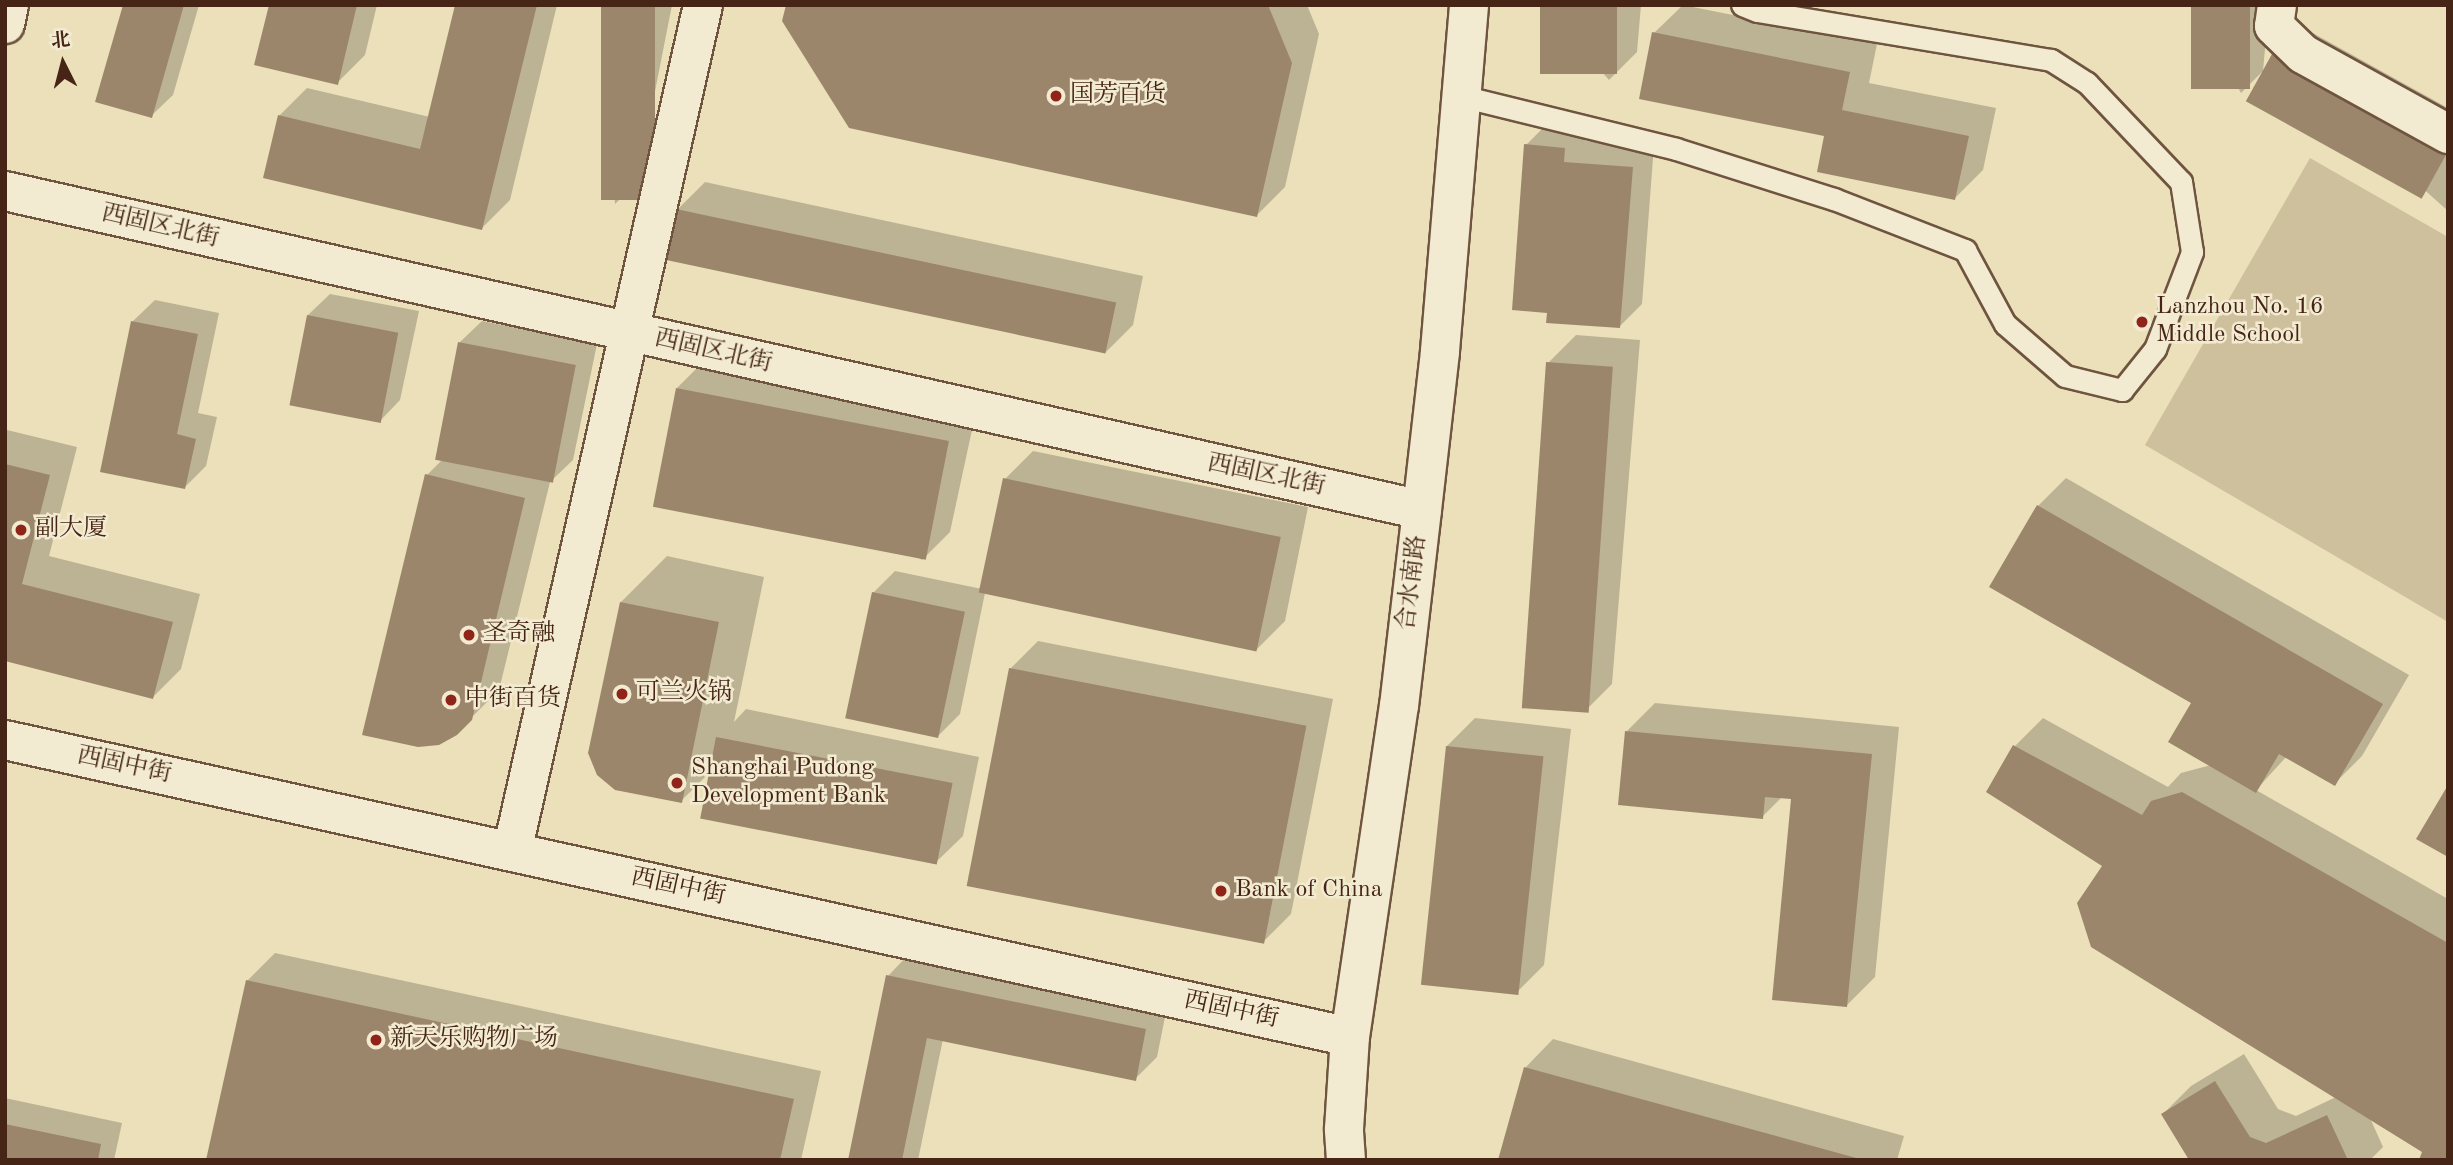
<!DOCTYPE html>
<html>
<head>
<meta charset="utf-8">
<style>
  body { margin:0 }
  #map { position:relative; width:2453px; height:1165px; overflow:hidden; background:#ebe0b9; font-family:"Old Standard TT","Noto Serif SC",serif }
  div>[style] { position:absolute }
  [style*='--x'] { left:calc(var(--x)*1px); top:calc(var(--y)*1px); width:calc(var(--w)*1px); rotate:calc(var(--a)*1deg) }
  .green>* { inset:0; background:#cfc09d }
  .shadow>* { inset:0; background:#0003 }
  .building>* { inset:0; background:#9c866b; transform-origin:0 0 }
  .roads { filter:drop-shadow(2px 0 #6f543f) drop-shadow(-2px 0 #6f543f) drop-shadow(0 2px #6f543f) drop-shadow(0 -2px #6f543f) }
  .service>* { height:21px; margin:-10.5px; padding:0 10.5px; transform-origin:10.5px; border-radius:10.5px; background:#f2ebd2 }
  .minor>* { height:38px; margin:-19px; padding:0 19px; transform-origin:19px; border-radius:19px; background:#f2ebd2 }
  .tertiary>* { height:38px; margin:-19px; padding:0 19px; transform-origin:19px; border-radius:19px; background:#f2ebd2 }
  .secondary>* { height:38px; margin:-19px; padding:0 19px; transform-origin:19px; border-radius:19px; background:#f2ebd2 }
  .dots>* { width:19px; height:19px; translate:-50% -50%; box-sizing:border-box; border:4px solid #f2ebd2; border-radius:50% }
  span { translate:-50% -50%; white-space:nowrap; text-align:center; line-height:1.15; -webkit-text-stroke:5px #f2ebd2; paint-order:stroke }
  .poi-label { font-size:24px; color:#462516 }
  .left { translate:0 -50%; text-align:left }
  .street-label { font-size:24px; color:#462516 }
  .frame { position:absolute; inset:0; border:7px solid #462516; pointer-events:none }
  .north { position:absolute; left:28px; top:28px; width:70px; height:70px; -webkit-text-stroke:5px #f2ebd2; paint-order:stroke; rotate:354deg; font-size:19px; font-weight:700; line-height:28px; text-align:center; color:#462516 }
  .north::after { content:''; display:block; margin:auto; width:24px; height:32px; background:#462516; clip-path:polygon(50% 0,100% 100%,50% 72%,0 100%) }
</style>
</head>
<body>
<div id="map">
  <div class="green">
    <div style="clip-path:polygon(2310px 158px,2448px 237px,2448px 622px,2145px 445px)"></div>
  </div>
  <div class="shadow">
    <div style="clip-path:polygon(124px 5px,199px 5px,173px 95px,151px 116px)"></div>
    <div style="clip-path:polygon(270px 5px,377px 5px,365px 55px,337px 83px)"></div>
    <div style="clip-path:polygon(457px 5px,557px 5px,510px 200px,482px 228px,279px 116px,307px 88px,430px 117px)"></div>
    <div style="clip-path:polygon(603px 5px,672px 5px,637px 183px,615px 204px)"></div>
    <div style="clip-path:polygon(787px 5px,1307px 5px,1319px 34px,1285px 187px,1257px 215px)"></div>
    <div style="clip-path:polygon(1542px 5px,1641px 5px,1637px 52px,1609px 80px)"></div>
    <div style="clip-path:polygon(1683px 5px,1877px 44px,1869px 83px,1996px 108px,1983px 170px,1955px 198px,1826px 135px,1654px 33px)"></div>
    <div style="clip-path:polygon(2193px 5px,2269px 5px,2263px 71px,2241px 93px)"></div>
    <div style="clip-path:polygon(2302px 27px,2448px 108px,2448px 211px,2274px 55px)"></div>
    <div style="clip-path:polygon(1548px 123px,1586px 126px,1585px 141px,1654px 145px,1642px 304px,1620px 326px,1526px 145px)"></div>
    <div style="clip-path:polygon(705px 182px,1143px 276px,1133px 325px,1105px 353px,677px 210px)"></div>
    <div style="clip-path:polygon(330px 294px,419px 311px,400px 400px,379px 422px,308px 315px)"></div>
    <div style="clip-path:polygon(155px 300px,219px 313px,198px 413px,217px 417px,206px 466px,184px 488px,133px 321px)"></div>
    <div style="clip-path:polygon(482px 321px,597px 344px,573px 460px,550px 482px,499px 690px,456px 733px,427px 475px,442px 460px,460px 342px)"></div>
    <div style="clip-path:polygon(1576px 335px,1640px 340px,1612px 684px,1584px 712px,1548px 363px)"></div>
    <div style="clip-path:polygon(705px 360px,975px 416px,950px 532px,922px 560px,677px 388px)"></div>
    <div style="clip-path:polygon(7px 430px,77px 447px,49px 556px,200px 594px,181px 669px,153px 697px,5px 660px)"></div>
    <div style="clip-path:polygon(1033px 451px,1308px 507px,1285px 621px,1257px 649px,985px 593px,960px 714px,938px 736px,873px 593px,895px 571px,982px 589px,1005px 479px)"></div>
    <div style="clip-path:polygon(2066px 478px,2409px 675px,2362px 756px,2334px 784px,2287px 756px,2256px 790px,2448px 899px,2448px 1160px,2424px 1152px,2370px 1118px,2383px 1147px,2370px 1160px,2191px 1160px,2163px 1114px,2191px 1086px,2244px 1054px,2278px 1109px,2296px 1116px,2336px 1097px,2104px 866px,2015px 746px,2043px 718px,2168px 787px,2181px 773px,2211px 765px,2194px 703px,1992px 586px,2038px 506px)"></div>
    <div style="clip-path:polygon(667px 556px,764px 577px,734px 722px,746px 709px,979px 757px,963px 836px,934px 864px,711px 771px,681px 801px,621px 602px)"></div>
    <div style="clip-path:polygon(1038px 641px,1333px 699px,1291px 914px,1263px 942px,1010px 669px)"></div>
    <div style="clip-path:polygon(1655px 703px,1899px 727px,1875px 977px,1847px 1005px,1793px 798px,1782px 797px,1762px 817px,1627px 731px)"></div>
    <div style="clip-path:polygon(1475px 718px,1571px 729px,1544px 965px,1516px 993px,1447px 746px)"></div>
    <div style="clip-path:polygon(275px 953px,821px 1071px,801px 1160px,208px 1160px,247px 981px)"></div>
    <div style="clip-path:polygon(909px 954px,1167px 1007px,1157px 1057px,1135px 1079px,943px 1039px,918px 1160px,849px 1160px,888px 976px)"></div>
    <div style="clip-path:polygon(1553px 1039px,1904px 1136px,1897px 1160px,1499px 1160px,1525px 1068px)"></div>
    <div style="clip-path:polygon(5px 1098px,122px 1123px,114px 1160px,5px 1160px)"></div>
  </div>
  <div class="building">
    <div style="clip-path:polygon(123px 5px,184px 5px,152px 118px,95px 102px)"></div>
    <div style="clip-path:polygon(269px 5px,357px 5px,338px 85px,254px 65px)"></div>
    <div style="clip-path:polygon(455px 5px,537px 5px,482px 230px,263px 178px,278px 115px,420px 149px)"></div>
    <div style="left:601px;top:5px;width:54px;height:195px"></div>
    <div style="clip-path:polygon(786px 5px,1268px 5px,1292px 63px,1257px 217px,849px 128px,782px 21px)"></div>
    <div style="left:1540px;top:5px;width:77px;height:69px"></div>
    <div style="left:2191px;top:5px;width:59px;height:84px"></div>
    <div style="clip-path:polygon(1652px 32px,1850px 72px,1842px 110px,1969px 136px,1955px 200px,1817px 172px,1824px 136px,1639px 99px)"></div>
    <div style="left:2272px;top:54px;width:201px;height:54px;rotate:29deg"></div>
    <div style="clip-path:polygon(1524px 144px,1565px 148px,1564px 162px,1633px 167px,1620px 328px,1546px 323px,1547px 313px,1512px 310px)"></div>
    <div style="left:676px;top:209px;width:450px;height:52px;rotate:12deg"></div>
    <div style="left:307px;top:315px;width:93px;height:92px;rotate:11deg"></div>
    <div style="clip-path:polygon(131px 321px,198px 334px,177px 434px,196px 439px,185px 489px,100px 472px)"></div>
    <div style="left:458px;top:342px;width:120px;height:120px;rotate:11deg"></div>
    <div style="left:1546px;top:362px;width:67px;height:347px;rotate:4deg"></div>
    <div style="left:676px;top:388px;width:278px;height:121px;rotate:11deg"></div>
    <div style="clip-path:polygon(5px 464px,50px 475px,22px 584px,173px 622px,153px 699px,5px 661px)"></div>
    <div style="clip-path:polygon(425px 474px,525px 498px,472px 720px,457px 735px,439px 745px,418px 747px,362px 735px)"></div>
    <div style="left:1003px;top:478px;width:284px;height:117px;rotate:12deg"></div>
    <div style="clip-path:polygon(2037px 505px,2383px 704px,2335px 786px,2279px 754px,2256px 793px,2168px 742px,2191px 703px,1989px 587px)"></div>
    <div style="left:872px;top:592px;width:95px;height:129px;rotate:12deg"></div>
    <div style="clip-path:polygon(620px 602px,719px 622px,682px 803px,615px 790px,597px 775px,588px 753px)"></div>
    <div style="left:1009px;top:668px;width:303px;height:222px;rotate:11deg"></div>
    <div style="clip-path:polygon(1625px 731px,1872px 754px,1847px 1007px,1772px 1000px,1791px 799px,1765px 797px,1763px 819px,1618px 805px)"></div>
    <div style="left:716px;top:737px;width:241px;height:83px;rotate:11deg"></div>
    <div style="clip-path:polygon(2013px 745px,2142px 815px,2151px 801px,2182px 792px,2448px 943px,2448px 1160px,2419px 1160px,2422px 1152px,2091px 947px,2077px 903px,2102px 866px,1986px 792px)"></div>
    <div style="left:1446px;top:746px;width:98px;height:240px;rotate:6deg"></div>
    <div style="clip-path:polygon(2448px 785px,2448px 857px,2416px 839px)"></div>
    <div style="clip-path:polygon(886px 975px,1146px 1029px,1136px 1081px,927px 1038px,902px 1160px,848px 1160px)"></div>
    <div style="clip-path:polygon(246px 980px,794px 1099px,780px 1160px,206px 1160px)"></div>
    <div style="clip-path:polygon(1524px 1067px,1860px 1159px,1860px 1160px,1498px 1160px)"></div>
    <div style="clip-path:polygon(2215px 1081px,2250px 1137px,2266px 1143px,2327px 1115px,2348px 1160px,2189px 1160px,2161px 1114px)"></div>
    <div style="clip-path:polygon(5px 1124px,101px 1144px,98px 1160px,5px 1160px)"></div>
  </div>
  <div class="roads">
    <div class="service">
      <div style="--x:1461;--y:96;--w:221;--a:13.8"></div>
      <div style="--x:1676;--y:149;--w:166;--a:17.6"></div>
      <div style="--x:1834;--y:199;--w:141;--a:21.3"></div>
      <div style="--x:1965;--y:250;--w:84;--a:61.6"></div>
      <div style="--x:2005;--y:324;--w:79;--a:40.9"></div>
      <div style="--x:2065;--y:376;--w:59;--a:13.8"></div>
      <div style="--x:2122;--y:390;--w:53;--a:-51.2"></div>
      <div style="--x:2155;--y:349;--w:104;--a:-69.1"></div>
      <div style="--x:2192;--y:252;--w:71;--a:-98.9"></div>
      <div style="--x:2181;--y:182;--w:137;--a:-133.5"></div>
      <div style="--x:2087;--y:83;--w:43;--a:-147.4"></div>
      <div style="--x:2051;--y:60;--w:298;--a:-170.5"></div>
      <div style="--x:1757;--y:11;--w:16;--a:-158"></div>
    </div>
    <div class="minor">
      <div style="--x:2277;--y:5;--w:21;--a:98"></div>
      <div style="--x:2274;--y:26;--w:40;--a:44"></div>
      <div style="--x:2303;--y:54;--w:166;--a:28.9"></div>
      <div style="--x:5;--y:191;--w:1452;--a:12.69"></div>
      <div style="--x:512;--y:852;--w:868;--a:-77.29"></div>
    </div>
    <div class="tertiary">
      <div style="--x:5;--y:24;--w:19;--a:-78"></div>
      <div style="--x:5;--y:740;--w:1377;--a:12.45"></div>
    </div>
    <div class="secondary">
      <div style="--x:1346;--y:1160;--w:31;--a:-94"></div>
      <div style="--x:1344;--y:1129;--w:92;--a:-86.3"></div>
      <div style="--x:1350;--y:1037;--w:335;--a:-81.6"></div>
      <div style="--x:1399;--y:706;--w:197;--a:-83.3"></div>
      <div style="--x:1422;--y:510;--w:160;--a:-83.5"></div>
      <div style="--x:1440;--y:351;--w:347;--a:-85.2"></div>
    </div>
  </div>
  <div class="dots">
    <div style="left:1056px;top:96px;background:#8f2418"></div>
    <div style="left:2142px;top:322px;background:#8f2418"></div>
    <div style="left:21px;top:530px;background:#8f2418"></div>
    <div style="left:469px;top:635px;background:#8f2418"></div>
    <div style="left:622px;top:694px;background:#8f2418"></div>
    <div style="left:451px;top:700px;background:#8f2418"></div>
    <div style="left:677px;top:783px;background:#8f2418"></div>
    <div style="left:1221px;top:891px;background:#8f2418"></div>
    <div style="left:376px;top:1040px;background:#8f2418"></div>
  </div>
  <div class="poi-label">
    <span class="left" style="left:1070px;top:96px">国芳百货</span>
    <span class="left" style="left:2156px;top:322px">Lanzhou No. 16<br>Middle School</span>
    <span class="left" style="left:35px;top:530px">副大厦</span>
    <span class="left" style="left:483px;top:635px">圣奇融</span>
    <span class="left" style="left:636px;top:694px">可兰火锅</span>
    <span class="left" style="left:465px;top:700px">中街百货</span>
    <span class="left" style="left:691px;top:783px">Shanghai Pudong<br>Development Bank</span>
    <span class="left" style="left:1235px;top:891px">Bank of China</span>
    <span class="left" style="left:390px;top:1040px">新天乐购物广场</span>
  </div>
  <div class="street-label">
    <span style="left:160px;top:227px;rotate:13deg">西固区北街</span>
    <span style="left:713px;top:352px;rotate:13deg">西固区北街</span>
    <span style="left:1266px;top:476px;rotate:12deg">西固区北街</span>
    <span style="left:1413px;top:583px;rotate:-83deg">合水南路</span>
    <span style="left:124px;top:766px;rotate:12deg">西固中街</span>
    <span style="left:678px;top:888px;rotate:12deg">西固中街</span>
    <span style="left:1231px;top:1011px;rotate:12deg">西固中街</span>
  </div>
  <div class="frame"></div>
  <div class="north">北</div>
</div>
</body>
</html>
